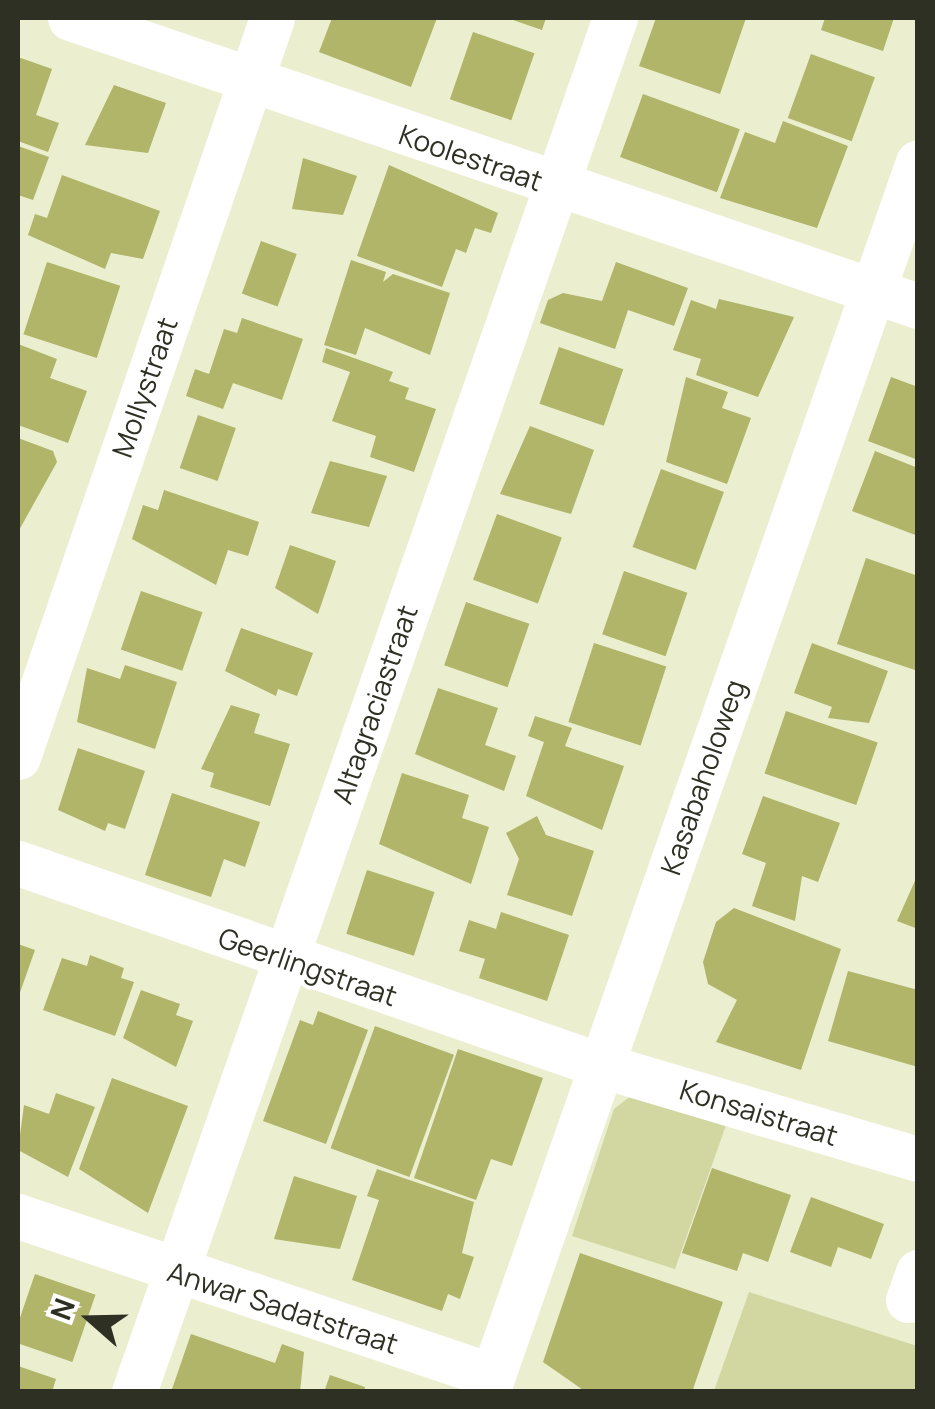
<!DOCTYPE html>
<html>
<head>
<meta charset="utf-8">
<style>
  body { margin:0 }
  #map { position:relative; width:935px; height:1409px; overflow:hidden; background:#ebeecf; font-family:Manrope,sans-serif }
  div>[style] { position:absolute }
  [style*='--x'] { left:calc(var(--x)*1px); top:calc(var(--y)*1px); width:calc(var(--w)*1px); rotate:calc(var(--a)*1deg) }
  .green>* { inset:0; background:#d2d6a1 }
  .building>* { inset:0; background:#b0b569; transform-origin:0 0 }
  .minor>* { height:45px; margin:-22.5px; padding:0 22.5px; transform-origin:22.5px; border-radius:22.5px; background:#fff }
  span { translate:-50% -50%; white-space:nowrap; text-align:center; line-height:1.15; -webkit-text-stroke:8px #fff; paint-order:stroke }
  .street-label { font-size:28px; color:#2f3024 }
  .frame { position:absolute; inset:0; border:20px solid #2f3024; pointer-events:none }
  .north { position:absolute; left:40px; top:1269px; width:100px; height:100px; -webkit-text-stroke:8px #fff; paint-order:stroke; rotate:290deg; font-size:28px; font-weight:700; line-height:40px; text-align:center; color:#2f3024 }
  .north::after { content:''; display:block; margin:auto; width:35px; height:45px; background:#2f3024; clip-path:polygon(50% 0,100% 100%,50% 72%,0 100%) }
</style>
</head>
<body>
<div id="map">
  <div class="green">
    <div style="clip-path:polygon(632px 1095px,730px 1114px,675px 1269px,572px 1236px,614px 1109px)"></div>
    <div style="clip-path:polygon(749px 1292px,917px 1346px,917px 1391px,714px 1391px)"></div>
  </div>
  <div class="building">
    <div style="clip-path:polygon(332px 18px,437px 18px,411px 87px,319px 52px)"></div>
    <div style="clip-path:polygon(507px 18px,546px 18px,542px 30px)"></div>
    <div style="clip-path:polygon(656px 18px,746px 18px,720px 94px,639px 66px)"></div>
    <div style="clip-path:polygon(825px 18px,894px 18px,883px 51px,821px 30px)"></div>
    <div style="left:473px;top:32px;width:65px;height:71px;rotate:19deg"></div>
    <div style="left:811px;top:54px;width:68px;height:68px;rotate:20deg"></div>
    <div style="clip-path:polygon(18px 57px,52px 69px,36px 115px,59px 123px,48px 152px,18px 141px)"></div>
    <div style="clip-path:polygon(114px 85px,166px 103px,148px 153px,85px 145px)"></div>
    <div style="left:643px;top:94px;width:103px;height:67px;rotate:20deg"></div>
    <div style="clip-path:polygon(783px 121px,848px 146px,817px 228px,720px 198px,745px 132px,775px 143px)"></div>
    <div style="clip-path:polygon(18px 146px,49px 157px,33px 200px,18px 195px)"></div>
    <div style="clip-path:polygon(303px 158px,357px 176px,343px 215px,292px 209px)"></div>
    <div style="clip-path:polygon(389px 165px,498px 213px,491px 233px,475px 228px,466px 253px,456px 249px,442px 287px,357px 256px)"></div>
    <div style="clip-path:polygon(62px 175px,160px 211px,143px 259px,111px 253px,105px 269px,28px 235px,35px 214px,47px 218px)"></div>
    <div style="left:261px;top:241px;width:38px;height:56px;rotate:20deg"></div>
    <div style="clip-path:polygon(351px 260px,386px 272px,383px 282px,393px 274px,450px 293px,430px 355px,365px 328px,356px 355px,324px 345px)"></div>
    <div style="left:47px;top:262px;width:77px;height:76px;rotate:18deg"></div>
    <div style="clip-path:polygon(616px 262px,688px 288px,674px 326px,628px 310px,615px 349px,540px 323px,548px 300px,563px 293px,602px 301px)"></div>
    <div style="clip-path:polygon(719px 299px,794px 317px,758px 397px,696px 375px,701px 359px,673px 350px,691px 300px,716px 309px)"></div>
    <div style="clip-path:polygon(242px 318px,303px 339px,282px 400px,233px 383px,223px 409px,186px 396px,195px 369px,209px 374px,224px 329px,237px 333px)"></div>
    <div style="clip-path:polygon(18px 344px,57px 359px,50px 378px,87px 391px,68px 443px,18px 425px)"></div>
    <div style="left:559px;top:347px;width:68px;height:60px;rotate:19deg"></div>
    <div style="clip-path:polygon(326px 348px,393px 372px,389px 381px,409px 388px,405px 399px,436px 409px,414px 472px,370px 457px,376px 436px,332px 421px,350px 372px,322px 362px)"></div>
    <div style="clip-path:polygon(686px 377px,728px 392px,722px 408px,751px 418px,727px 484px,666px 462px)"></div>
    <div style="clip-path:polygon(891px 377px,918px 387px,918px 460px,868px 441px)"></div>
    <div style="left:198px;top:415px;width:40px;height:56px;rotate:19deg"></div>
    <div style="clip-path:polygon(530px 426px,594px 450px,571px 514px,500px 494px)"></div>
    <div style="clip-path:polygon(18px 438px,53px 451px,57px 462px,18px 532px)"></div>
    <div style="clip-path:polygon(875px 451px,918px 468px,918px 536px,852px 511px)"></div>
    <div style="clip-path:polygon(330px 461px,387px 476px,369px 527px,311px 513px)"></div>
    <div style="left:661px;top:469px;width:67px;height:83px;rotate:20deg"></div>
    <div style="clip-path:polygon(164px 490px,259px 522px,248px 556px,228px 550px,216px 585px,132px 539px,143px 505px,158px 510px)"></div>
    <div style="left:497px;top:514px;width:69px;height:70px;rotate:20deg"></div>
    <div style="clip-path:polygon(290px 545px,336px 561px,318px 614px,275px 588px)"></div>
    <div style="clip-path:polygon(866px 558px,918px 576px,915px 670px,837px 644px)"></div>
    <div style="left:624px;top:571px;width:67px;height:67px;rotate:19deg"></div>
    <div style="left:141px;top:591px;width:65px;height:62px;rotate:19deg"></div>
    <div style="left:466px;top:602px;width:67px;height:67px;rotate:19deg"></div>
    <div style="clip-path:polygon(241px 628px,313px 653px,297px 696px,278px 689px,276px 696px,225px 671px)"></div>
    <div style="left:594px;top:643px;width:76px;height:83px;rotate:18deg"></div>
    <div style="clip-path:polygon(812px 643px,888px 671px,869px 723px,828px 718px,832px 707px,794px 693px)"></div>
    <div style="clip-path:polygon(125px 665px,177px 682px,155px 749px,77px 722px,87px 668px,120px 679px)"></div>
    <div style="clip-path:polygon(438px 688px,498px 708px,485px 745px,516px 756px,504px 791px,415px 754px)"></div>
    <div style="clip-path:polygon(231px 705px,260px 714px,254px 733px,290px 744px,270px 806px,210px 787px,214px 773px,201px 769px)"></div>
    <div style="left:786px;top:711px;width:97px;height:66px;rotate:19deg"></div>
    <div style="clip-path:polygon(535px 716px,572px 728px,565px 746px,624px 766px,602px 830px,526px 796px,544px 742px,528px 736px)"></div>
    <div style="clip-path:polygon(78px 748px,145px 771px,125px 829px,108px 823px,105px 831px,58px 810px)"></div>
    <div style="clip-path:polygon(402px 773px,469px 795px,462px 818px,489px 827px,471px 884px,379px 844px)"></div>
    <div style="clip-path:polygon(172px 793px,260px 822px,245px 867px,224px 859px,211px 897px,145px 875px)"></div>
    <div style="clip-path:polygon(763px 796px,840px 823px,818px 882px,802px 876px,795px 921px,752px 906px,766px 863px,742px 854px)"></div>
    <div style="clip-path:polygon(537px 816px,546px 835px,594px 851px,572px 916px,507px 895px,519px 859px,506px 833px)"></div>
    <div style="left:367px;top:870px;width:71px;height:67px;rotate:18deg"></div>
    <div style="clip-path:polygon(918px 874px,918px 929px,897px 921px)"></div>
    <div style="clip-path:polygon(734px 908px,841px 949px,801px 1070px,716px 1042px,737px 1000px,708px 984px,703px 962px,716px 922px)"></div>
    <div style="clip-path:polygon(501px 912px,569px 935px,547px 1001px,479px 978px,485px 959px,459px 951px,469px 920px,496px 929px)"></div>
    <div style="clip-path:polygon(18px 944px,35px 950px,18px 998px)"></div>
    <div style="clip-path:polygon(90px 955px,124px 968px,121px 978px,134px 982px,115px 1036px,43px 1010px,62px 958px,87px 966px)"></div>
    <div style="clip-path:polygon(848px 971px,918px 990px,918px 1067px,828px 1041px)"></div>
    <div style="clip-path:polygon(141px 990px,180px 1004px,176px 1015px,193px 1021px,176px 1067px,123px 1038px)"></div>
    <div style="clip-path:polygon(318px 1011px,368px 1030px,326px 1144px,263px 1121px,300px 1020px,313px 1025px)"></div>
    <div style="left:375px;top:1026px;width:84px;height:130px;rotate:20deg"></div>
    <div style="clip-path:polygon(458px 1049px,543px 1078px,512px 1166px,491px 1159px,476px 1200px,414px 1178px)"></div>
    <div style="clip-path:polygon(112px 1078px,188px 1106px,148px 1213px,79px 1169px)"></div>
    <div style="clip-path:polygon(56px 1093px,95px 1107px,68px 1177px,18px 1150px,24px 1105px,49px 1114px)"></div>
    <div style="clip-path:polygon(712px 1168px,791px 1195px,768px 1262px,743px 1253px,737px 1271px,682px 1253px)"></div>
    <div style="clip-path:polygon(377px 1169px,474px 1202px,462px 1253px,474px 1257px,460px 1299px,448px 1294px,442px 1311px,352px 1280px,379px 1200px,367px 1196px)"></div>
    <div style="clip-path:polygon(294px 1176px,357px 1196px,340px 1249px,274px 1239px)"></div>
    <div style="clip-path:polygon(811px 1197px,884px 1224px,871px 1259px,838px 1247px,831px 1267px,790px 1252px)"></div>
    <div style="clip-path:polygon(580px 1253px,723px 1302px,692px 1392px,586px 1392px,543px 1362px)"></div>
    <div style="left:35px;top:1274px;width:64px;height:71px;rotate:19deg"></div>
    <div style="clip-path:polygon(191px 1334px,275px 1363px,282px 1344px,304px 1352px,300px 1392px,171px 1392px)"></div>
    <div style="clip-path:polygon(18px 1366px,56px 1379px,52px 1392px,18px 1392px)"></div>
    <div style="clip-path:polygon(330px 1375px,365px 1387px,364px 1392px,324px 1392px)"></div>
  </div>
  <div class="minor">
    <div style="--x:70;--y:18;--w:896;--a:18.76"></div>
    <div style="--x:18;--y:757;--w:781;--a:-71.03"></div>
    <div style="--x:18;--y:863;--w:616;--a:19.14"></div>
    <div style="--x:600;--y:1065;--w:332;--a:16.5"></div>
    <div style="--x:18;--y:1216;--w:501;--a:18.62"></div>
    <div style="--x:908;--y:1300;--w:30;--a:-70"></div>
    <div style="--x:134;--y:1392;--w:1456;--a:-70.71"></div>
    <div style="--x:487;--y:1392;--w:1303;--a:-70.69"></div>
  </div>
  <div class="street-label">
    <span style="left:471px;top:157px;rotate:19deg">Koolestraat</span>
    <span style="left:144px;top:387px;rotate:-71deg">Mollystraat</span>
    <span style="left:374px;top:704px;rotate:-71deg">Altagraciastraat</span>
    <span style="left:702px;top:777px;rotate:-71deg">Kasabaholoweg</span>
    <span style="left:308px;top:966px;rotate:19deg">Geerlingstraat</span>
    <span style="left:759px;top:1112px;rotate:17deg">Konsaistraat</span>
    <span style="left:283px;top:1307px;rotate:18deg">Anwar Sadatstraat</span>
  </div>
  <div class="frame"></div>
  <div class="north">N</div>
</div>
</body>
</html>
